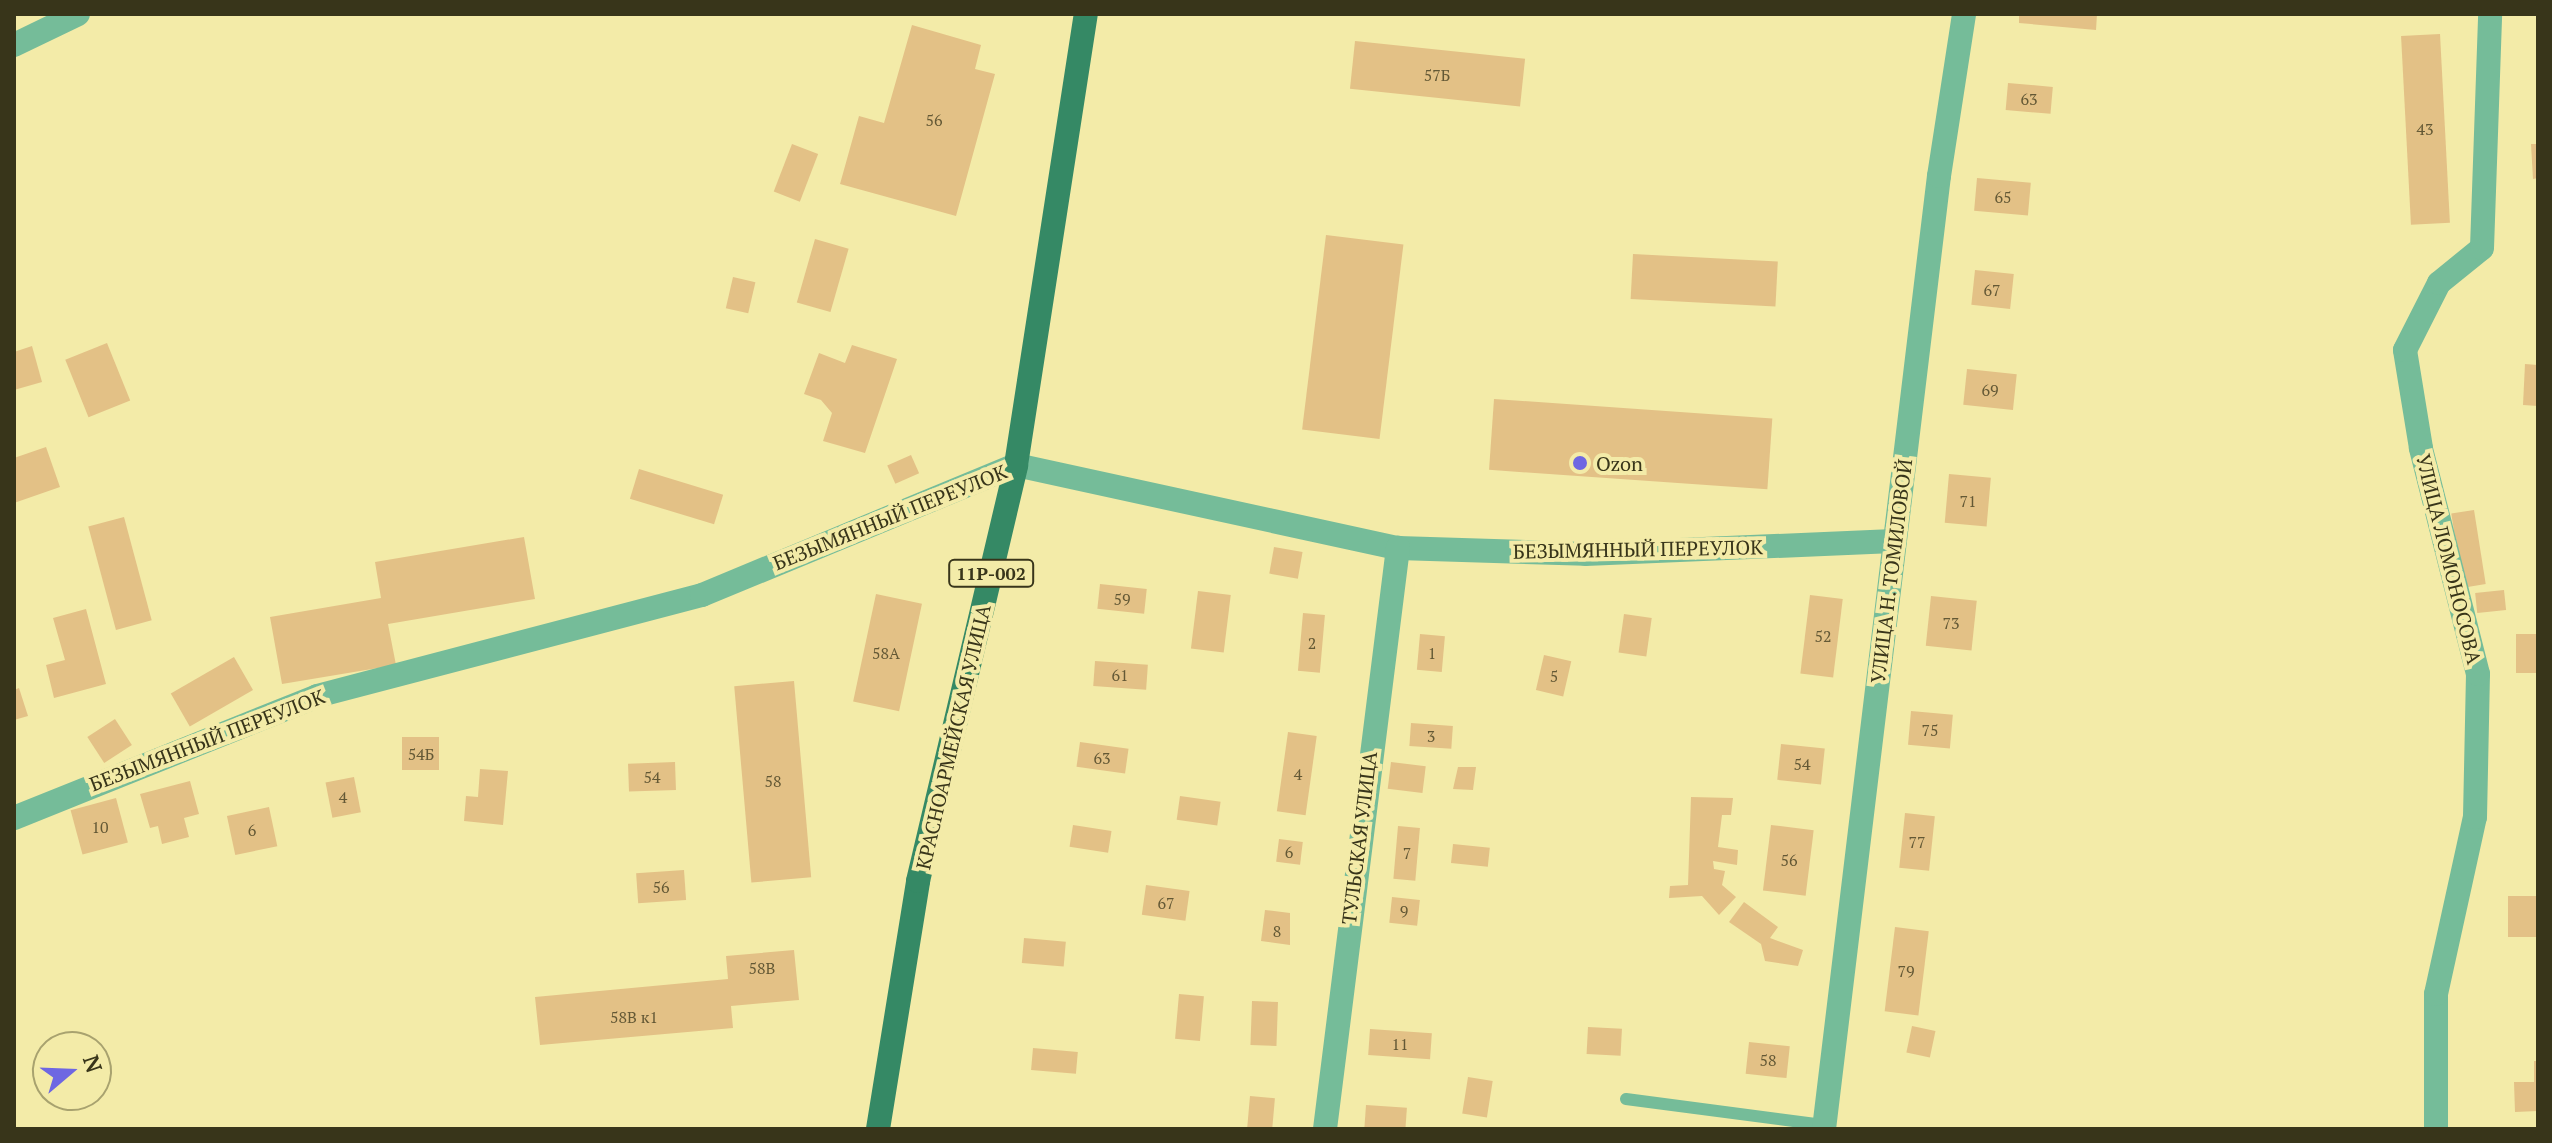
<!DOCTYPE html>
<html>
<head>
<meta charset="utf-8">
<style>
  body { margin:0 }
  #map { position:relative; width:2552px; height:1143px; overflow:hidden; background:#f3eba8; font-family:"PT Serif",serif }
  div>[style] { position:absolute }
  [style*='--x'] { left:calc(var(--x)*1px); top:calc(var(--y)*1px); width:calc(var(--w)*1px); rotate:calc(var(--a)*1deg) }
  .building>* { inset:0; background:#e3c186; transform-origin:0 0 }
  .lane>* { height:12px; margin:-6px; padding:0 6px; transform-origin:6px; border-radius:6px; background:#75bc99 }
  .street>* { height:24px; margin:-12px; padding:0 12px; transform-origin:12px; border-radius:12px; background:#75bc99 }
  .primary>* { height:24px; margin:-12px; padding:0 12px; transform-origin:12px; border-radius:12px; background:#358965 }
  .dots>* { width:22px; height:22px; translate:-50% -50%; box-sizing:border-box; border:4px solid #f3eba8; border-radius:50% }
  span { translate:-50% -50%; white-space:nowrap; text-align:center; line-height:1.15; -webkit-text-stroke:8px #f3eba8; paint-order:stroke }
  .number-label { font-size:16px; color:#635835 }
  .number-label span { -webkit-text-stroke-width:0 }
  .shield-label span { padding:2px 6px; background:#f3eba8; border:2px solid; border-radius:6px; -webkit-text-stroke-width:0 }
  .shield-label { font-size:18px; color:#38351a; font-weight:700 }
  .poi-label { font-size:20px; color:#38351a }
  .left { translate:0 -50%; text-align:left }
  .street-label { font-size:20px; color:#38351a }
  .frame { position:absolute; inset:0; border:16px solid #38351a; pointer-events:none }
  .north { position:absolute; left:32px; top:1031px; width:80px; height:80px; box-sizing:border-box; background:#f3eba8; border:2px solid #a8a26f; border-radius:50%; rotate:71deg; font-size:22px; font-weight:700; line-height:32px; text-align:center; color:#38351a }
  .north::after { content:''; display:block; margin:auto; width:28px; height:36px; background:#6e67e2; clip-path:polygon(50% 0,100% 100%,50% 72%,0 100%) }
</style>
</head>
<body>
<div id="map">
  <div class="building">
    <div style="clip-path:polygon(2019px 14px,2097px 14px,2096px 30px,2019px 23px)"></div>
    <div style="clip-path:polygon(912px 25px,981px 45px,975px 69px,995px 74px,956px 216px,840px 184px,859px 116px,884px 123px)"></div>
    <div style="left:2440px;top:34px;width:189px;height:39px;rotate:87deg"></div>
    <div style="left:1355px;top:41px;width:171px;height:48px;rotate:6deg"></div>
    <div style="left:2008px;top:83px;width:45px;height:27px;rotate:5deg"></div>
    <div style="left:792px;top:144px;width:28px;height:51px;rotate:21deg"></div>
    <div style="clip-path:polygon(2531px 144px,2538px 144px,2538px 178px,2533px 179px)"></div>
    <div style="left:1977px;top:178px;width:54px;height:33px;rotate:5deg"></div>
    <div style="left:1326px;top:235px;width:78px;height:196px;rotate:7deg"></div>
    <div style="left:815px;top:239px;width:35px;height:66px;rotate:16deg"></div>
    <div style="left:1633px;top:254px;width:145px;height:45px;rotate:3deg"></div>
    <div style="left:1975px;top:270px;width:39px;height:35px;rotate:6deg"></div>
    <div style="left:733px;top:277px;width:23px;height:32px;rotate:13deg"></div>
    <div style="left:107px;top:343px;width:62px;height:45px;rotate:68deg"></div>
    <div style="clip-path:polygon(852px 345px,897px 359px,865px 453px,823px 441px,832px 413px,821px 400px,804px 394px,819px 353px,845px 363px)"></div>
    <div style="clip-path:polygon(32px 346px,42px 382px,14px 390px,14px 352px)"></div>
    <div style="clip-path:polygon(2525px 364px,2538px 365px,2538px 406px,2523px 405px)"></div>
    <div style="left:1967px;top:369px;width:50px;height:36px;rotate:6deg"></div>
    <div style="left:1494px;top:399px;width:279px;height:71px;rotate:4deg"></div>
    <div style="clip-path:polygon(46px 447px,60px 487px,14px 503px,14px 458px)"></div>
    <div style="left:911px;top:455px;width:20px;height:26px;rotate:66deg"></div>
    <div style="left:639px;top:469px;width:88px;height:31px;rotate:17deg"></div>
    <div style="left:1949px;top:474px;width:42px;height:49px;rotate:5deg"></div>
    <div style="left:2474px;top:510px;width:75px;height:23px;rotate:81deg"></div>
    <div style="left:124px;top:517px;width:107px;height:37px;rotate:75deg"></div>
    <div style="clip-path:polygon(524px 537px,535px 599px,388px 624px,396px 665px,282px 684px,270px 617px,381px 598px,375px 562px)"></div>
    <div style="left:1274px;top:547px;width:29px;height:27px;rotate:10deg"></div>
    <div style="left:1100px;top:584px;width:47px;height:25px;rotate:6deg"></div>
    <div style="left:2504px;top:590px;width:20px;height:29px;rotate:84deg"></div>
    <div style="left:1198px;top:591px;width:33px;height:58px;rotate:7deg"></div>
    <div style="left:876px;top:594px;width:47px;height:110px;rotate:12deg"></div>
    <div style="left:1810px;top:595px;width:33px;height:79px;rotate:7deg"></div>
    <div style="left:1931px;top:596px;width:46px;height:50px;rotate:6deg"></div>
    <div style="clip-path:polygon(86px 609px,106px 684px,54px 698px,46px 665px,65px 660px,53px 618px)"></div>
    <div style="left:1303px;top:613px;width:22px;height:58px;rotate:5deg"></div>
    <div style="left:1624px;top:614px;width:28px;height:39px;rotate:8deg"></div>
    <div style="left:1420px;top:634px;width:25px;height:36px;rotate:5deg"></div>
    <div style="left:2516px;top:634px;width:22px;height:39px"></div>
    <div style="left:1544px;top:655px;width:28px;height:36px;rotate:13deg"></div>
    <div style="left:234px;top:657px;width:38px;height:73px;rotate:60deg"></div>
    <div style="left:1095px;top:661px;width:53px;height:25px;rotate:4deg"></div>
    <div style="left:794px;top:681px;width:197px;height:60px;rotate:85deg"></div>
    <div style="clip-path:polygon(19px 688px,28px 716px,14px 720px,14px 690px)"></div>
    <div style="left:1911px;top:711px;width:42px;height:34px;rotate:5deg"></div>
    <div style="left:115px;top:719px;width:31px;height:33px;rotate:57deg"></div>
    <div style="left:1411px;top:723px;width:42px;height:23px;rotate:4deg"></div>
    <div style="left:1288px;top:732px;width:29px;height:80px;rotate:8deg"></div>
    <div style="left:439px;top:737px;width:33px;height:37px;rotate:90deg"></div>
    <div style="left:1080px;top:742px;width:49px;height:25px;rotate:8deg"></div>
    <div style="left:1781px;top:744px;width:44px;height:36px;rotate:6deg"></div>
    <div style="left:675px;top:762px;width:28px;height:47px;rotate:88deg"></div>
    <div style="left:1391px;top:762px;width:35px;height:27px;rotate:7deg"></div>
    <div style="clip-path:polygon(1458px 767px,1476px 767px,1473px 790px,1453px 789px)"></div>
    <div style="clip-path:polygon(480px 769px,508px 771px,503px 825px,464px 821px,466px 796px,478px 797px)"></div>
    <div style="left:354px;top:777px;width:36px;height:29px;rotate:79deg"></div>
    <div style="clip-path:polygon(190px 781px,199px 814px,184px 818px,189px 837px,162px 844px,158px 826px,150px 828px,140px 794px)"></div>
    <div style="left:1180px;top:796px;width:41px;height:24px;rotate:8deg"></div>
    <div style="clip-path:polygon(1691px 797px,1733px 798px,1731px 815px,1722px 815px,1718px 847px,1738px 850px,1737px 865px,1713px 861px,1714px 869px,1725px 871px,1722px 885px,1736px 897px,1719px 915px,1702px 896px,1669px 898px,1670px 886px,1688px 885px)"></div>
    <div style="left:116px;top:798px;width:46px;height:47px;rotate:75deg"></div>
    <div style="left:269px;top:807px;width:40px;height:43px;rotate:78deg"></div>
    <div style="left:1905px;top:813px;width:30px;height:55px;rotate:6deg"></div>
    <div style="left:1073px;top:825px;width:39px;height:22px;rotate:9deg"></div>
    <div style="left:1771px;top:825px;width:43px;height:66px;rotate:7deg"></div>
    <div style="left:1398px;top:826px;width:22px;height:53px;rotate:5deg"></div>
    <div style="left:1279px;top:839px;width:24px;height:23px;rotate:7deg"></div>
    <div style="left:1453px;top:844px;width:37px;height:19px;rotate:6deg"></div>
    <div style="left:684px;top:870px;width:30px;height:48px;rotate:86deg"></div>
    <div style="left:1146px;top:885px;width:44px;height:30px;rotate:8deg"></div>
    <div style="left:2538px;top:896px;width:41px;height:30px;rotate:90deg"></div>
    <div style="left:1392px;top:897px;width:28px;height:26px;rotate:6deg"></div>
    <div style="clip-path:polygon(1744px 902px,1778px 927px,1770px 938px,1803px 950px,1798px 966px,1765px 961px,1761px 944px,1729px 922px)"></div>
    <div style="clip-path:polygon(1265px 910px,1290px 913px,1290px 945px,1261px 941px)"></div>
    <div style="left:1895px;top:927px;width:34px;height:85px;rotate:7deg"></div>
    <div style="left:1024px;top:938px;width:42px;height:25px;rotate:5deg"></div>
    <div style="clip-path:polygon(794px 950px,799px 1000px,731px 1006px,733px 1028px,540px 1045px,535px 997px,728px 979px,726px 956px)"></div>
    <div style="left:1179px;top:994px;width:25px;height:45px;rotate:5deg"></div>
    <div style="left:1252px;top:1001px;width:26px;height:44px;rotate:2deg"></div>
    <div style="left:1912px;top:1026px;width:24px;height:27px;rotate:12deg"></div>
    <div style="left:1588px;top:1027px;width:34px;height:27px;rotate:3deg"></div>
    <div style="left:1370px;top:1029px;width:62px;height:26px;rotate:4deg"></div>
    <div style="left:1749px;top:1042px;width:41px;height:32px;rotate:6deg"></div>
    <div style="left:1033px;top:1048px;width:45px;height:22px;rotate:5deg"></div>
    <div style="clip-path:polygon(2534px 1061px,2538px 1061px,2538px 1111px,2515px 1112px,2514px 1082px,2534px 1082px)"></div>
    <div style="left:1468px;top:1077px;width:25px;height:37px;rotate:9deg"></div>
    <div style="left:1250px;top:1096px;width:25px;height:33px;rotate:5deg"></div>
    <div style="left:1366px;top:1105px;width:41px;height:24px;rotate:4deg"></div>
  </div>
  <div class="lane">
    <div style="--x:1626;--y:1099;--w:199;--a:7.5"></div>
  </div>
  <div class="street">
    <div style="--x:14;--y:45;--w:71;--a:-25.8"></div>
    <div style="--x:14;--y:818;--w:327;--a:-21.9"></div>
    <div style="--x:317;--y:696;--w:398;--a:-14.7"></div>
    <div style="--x:702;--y:595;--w:340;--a:-22.5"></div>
    <div style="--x:1016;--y:465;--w:391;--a:12.3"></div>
    <div style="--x:1398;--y:548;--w:187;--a:1.8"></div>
    <div style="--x:1585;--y:554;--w:309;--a:-2.4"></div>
    <div style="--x:1325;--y:1129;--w:586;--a:-82.84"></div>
    <div style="--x:1824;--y:1129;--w:960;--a:-83.12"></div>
    <div style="--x:1939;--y:176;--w:164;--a:-81.2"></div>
    <div style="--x:2436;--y:1129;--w:135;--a:-90"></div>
    <div style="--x:2436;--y:994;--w:181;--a:-77.6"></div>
    <div style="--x:2475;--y:817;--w:143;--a:-88.8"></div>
    <div style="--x:2478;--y:674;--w:233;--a:-104.2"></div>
    <div style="--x:2421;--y:448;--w:99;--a:-99.3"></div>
    <div style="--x:2405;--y:350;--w:75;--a:-63.1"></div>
    <div style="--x:2439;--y:283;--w:55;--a:-39.1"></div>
    <div style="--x:2482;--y:248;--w:234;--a:-88"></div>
  </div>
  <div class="primary">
    <div style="--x:878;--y:1129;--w:251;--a:-80.8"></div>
    <div style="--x:918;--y:881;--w:427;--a:-76.7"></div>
    <div style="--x:1016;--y:465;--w:456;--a:-81.2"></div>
  </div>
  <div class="dots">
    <div style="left:1580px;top:463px;background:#6e67e2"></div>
  </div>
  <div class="number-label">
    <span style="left:1437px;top:75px">57Б</span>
    <span style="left:2029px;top:99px">63</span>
    <span style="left:934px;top:120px">56</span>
    <span style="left:2425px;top:129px">43</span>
    <span style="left:2003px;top:197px">65</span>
    <span style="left:1992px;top:290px">67</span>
    <span style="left:1990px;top:390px">69</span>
    <span style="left:1968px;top:501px">71</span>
    <span style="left:1122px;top:599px">59</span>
    <span style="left:1951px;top:623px">73</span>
    <span style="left:1823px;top:636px">52</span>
    <span style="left:1312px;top:643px">2</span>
    <span style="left:886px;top:653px">58А</span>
    <span style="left:1432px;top:653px">1</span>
    <span style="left:1120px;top:675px">61</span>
    <span style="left:1554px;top:676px">5</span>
    <span style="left:1930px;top:730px">75</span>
    <span style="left:1431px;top:736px">3</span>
    <span style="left:421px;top:754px">54Б</span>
    <span style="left:1102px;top:758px">63</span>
    <span style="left:1802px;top:764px">54</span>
    <span style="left:1298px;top:774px">4</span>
    <span style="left:652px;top:777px">54</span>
    <span style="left:773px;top:781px">58</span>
    <span style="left:343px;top:797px">4</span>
    <span style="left:100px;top:827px">10</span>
    <span style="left:252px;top:830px">6</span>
    <span style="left:1917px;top:842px">77</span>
    <span style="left:1289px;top:852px">6</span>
    <span style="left:1407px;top:853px">7</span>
    <span style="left:1789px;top:860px">56</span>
    <span style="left:661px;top:887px">56</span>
    <span style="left:1166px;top:903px">67</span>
    <span style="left:1404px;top:911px">9</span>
    <span style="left:1277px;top:931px">8</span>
    <span style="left:762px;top:968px">58В</span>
    <span style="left:1906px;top:971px">79</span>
    <span style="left:634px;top:1017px">58В к1</span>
    <span style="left:1400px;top:1044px">11</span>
    <span style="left:1768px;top:1060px">58</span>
  </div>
  <div class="shield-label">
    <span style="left:991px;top:573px">11Р-002</span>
  </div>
  <div class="poi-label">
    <span class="left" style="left:1596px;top:463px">Ozon</span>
  </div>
  <div class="street-label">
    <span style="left:890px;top:517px;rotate:-22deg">БЕЗЫМЯННЫЙ ПЕРЕУЛОК</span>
    <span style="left:1638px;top:549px;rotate:-1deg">БЕЗЫМЯННЫЙ ПЕРЕУЛОК</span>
    <span style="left:2449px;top:559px;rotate:76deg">УЛИЦА ЛОМОНОСОВА</span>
    <span style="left:1891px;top:571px;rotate:-83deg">УЛИЦА Н. ТОМИЛОВОЙ</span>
    <span style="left:953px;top:737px;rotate:-77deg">КРАСНОАРМЕЙСКАЯ УЛИЦА</span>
    <span style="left:207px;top:740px;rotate:-21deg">БЕЗЫМЯННЫЙ ПЕРЕУЛОК</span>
    <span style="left:1359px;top:838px;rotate:-83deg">ТУЛЬСКАЯ УЛИЦА</span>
  </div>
  <div class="frame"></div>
  <div class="north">N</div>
</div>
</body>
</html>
